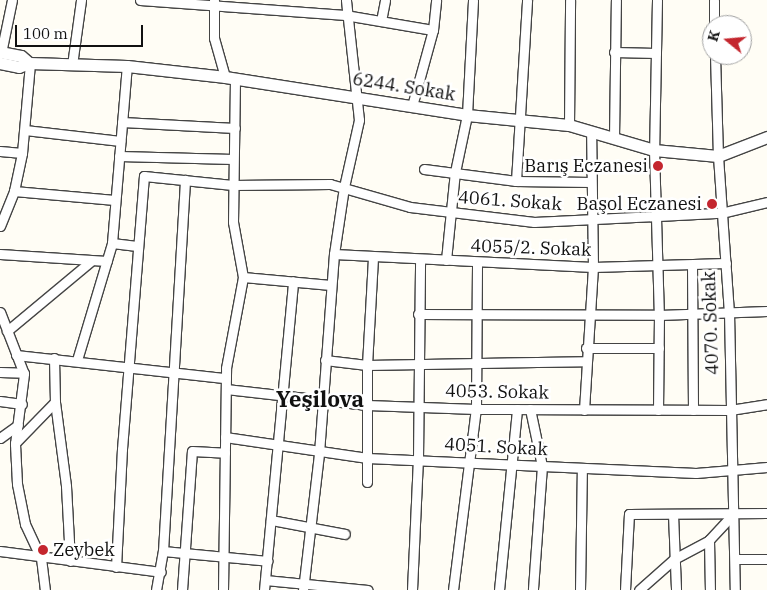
<!DOCTYPE html>
<html>
<head>
<meta charset="utf-8">
<style>
  body { margin:0 }
  #map { position:relative; width:767px; height:590px; overflow:hidden; background:#fffdf5; font-family:"IBM Plex Serif",serif }
  div>[style] { position:absolute }
  [style*='--x'] { left:calc(var(--x)*1px); top:calc(var(--y)*1px); width:calc(var(--w)*1px); rotate:calc(var(--a)*1deg) }
  .roads { filter:drop-shadow(1px 0 #444) drop-shadow(-1px 0 #444) drop-shadow(0 1px #444) drop-shadow(0 -1px #444) }
  .minor>* { height:9px; margin:-4.5px; padding:0 4.5px; transform-origin:4.5px; border-radius:4.5px; background:#fff }
  .tertiary>* { height:11px; margin:-5.5px; padding:0 5.5px; transform-origin:5.5px; border-radius:5.5px; background:#fff }
  .dots>* { width:14px; height:14px; translate:-50% -50%; box-sizing:border-box; border:2px solid #fff; border-radius:50% }
  span { translate:-50% -50%; white-space:nowrap; text-align:center; line-height:1.15; -webkit-text-stroke:5px #fff; paint-order:stroke }
  .street-label { font-size:18px; color:#111 }
  .poi-label { font-size:18px; color:#111 }
  .right { translate:-100% -50%; text-align:right }
  .left { translate:0 -50%; text-align:left }
  .district-label { font-size:22px; color:#111; font-weight:700 }
  .north { position:absolute; left:702px; top:15px; width:50px; height:50px; box-sizing:border-box; background:#fff; border:1px solid #a0a0a0; border-radius:50%; rotate:287deg; font-size:14px; font-weight:700; line-height:20px; text-align:center; color:#111 }
  .north::after { content:''; display:block; margin:auto; width:18px; height:22px; background:#c4262e; clip-path:polygon(50% 0,100% 100%,50% 72%,0 100%) }
  .scale { position:absolute; left:15px; top:25px; width:128px; height:22px; box-sizing:border-box; border:2px solid #111; border-top:0; padding-left:6px; font-size:15px; line-height:18px; white-space:nowrap; color:#111; -webkit-text-stroke:4px #fff; paint-order:stroke }
</style>
</head>
<body>
<div id="map">
  <div class="roads">
    <div class="minor">
      <div style="--x:140;--y:0;--w:206;--a:4.2"></div>
      <div style="--x:345;--y:15;--w:89;--a:9.7"></div>
      <div style="--x:214;--y:0;--w:38;--a:90"></div>
      <div style="--x:214;--y:38;--w:41;--a:74.2"></div>
      <div style="--x:657;--y:0;--w:150;--a:91.1"></div>
      <div style="--x:654;--y:150;--w:165;--a:88.3"></div>
      <div style="--x:659;--y:315;--w:95;--a:90.6"></div>
      <div style="--x:714;--y:0;--w:25;--a:90"></div>
      <div style="--x:381;--y:21;--w:21;--a:-79"></div>
      <div style="--x:614;--y:52;--w:42;--a:1.4"></div>
      <div style="--x:1;--y:53;--w:54;--a:-78.3"></div>
      <div style="--x:715;--y:55;--w:101;--a:88.3"></div>
      <div style="--x:718;--y:156;--w:156;--a:86"></div>
      <div style="--x:729;--y:312;--w:278;--a:88.8"></div>
      <div style="--x:72;--y:65;--w:66;--a:-82.1"></div>
      <div style="--x:412;--y:106;--w:79;--a:-74.6"></div>
      <div style="--x:433;--y:30;--w:30;--a:-84"></div>
      <div style="--x:122;--y:122;--w:113;--a:3"></div>
      <div style="--x:569;--y:125;--w:125;--a:-89.5"></div>
      <div style="--x:25;--y:130;--w:96;--a:6.6"></div>
      <div style="--x:614;--y:138;--w:138;--a:-89.2"></div>
      <div style="--x:0;--y:151;--w:22;--a:5"></div>
      <div style="--x:119;--y:156;--w:114;--a:1.5"></div>
      <div style="--x:424;--y:169;--w:93;--a:7.4"></div>
      <div style="--x:516;--y:181;--w:75;--a:0.8"></div>
      <div style="--x:516;--y:181;--w:181;--a:-86.5"></div>
      <div style="--x:14;--y:191;--w:101;--a:5.1"></div>
      <div style="--x:0;--y:226;--w:38;--a:-68"></div>
      <div style="--x:14;--y:191;--w:39;--a:-78"></div>
      <div style="--x:22;--y:153;--w:90;--a:-84.9"></div>
      <div style="--x:112;--y:243;--w:25;--a:7"></div>
      <div style="--x:0;--y:254;--w:107;--a:3.7"></div>
      <div style="--x:334;--y:254;--w:259;--a:2.9"></div>
      <div style="--x:593;--y:267;--w:133;--a:-1.7"></div>
      <div style="--x:446;--y:260;--w:88;--a:-84.2"></div>
      <div style="--x:455;--y:172;--w:58;--a:-78.1"></div>
      <div style="--x:467;--y:115;--w:115;--a:-87"></div>
      <div style="--x:692;--y:265;--w:145;--a:89.6"></div>
      <div style="--x:243;--y:277;--w:88;--a:5.2"></div>
      <div style="--x:0;--y:312;--w:66;--a:68.8"></div>
      <div style="--x:24;--y:374;--w:71;--a:97.3"></div>
      <div style="--x:15;--y:444;--w:40;--a:87.1"></div>
      <div style="--x:17;--y:484;--w:41;--a:78.7"></div>
      <div style="--x:25;--y:524;--w:38;--a:65"></div>
      <div style="--x:41;--y:558;--w:32;--a:83"></div>
      <div style="--x:418;--y:314;--w:241;--a:0.2"></div>
      <div style="--x:659;--y:315;--w:108;--a:-2.1"></div>
      <div style="--x:7;--y:331;--w:109;--a:-39.8"></div>
      <div style="--x:586;--y:348;--w:73;--a:0"></div>
      <div style="--x:16;--y:355;--w:211;--a:6.3"></div>
      <div style="--x:54;--y:358;--w:44;--a:88.7"></div>
      <div style="--x:55;--y:402;--w:85;--a:82.5"></div>
      <div style="--x:66;--y:486;--w:75;--a:86.9"></div>
      <div style="--x:77;--y:360;--w:122;--a:-73.3"></div>
      <div style="--x:112;--y:243;--w:178;--a:-85.2"></div>
      <div style="--x:325;--y:360;--w:42;--a:6.8"></div>
      <div style="--x:367;--y:365;--w:219;--a:-1"></div>
      <div style="--x:0;--y:372;--w:24;--a:2"></div>
      <div style="--x:226;--y:389;--w:142;--a:6.5"></div>
      <div style="--x:367;--y:405;--w:109;--a:2.1"></div>
      <div style="--x:476;--y:409;--w:254;--a:0.2"></div>
      <div style="--x:730;--y:410;--w:37;--a:-9"></div>
      <div style="--x:0;--y:401;--w:22;--a:8"></div>
      <div style="--x:530;--y:409;--w:58;--a:78.1"></div>
      <div style="--x:542;--y:466;--w:124;--a:94.2"></div>
      <div style="--x:584;--y:410;--w:143;--a:-86.4"></div>
      <div style="--x:593;--y:267;--w:136;--a:-90.8"></div>
      <div style="--x:225;--y:437;--w:144;--a:8.4"></div>
      <div style="--x:367;--y:458;--w:329;--a:2.6"></div>
      <div style="--x:696;--y:473;--w:71;--a:-4.8"></div>
      <div style="--x:0;--y:438;--w:22;--a:-36"></div>
      <div style="--x:15;--y:443;--w:57;--a:-45.7"></div>
      <div style="--x:367;--y:482;--w:117;--a:-90"></div>
      <div style="--x:367;--y:365;--w:108;--a:-86.8"></div>
      <div style="--x:673;--y:514;--w:76;--a:87.7"></div>
      <div style="--x:271;--y:520;--w:75;--a:10.7"></div>
      <div style="--x:709;--y:540;--w:50;--a:88.9"></div>
      <div style="--x:0;--y:551;--w:162;--a:7.4"></div>
      <div style="--x:163;--y:551;--w:105;--a:5.4"></div>
      <div style="--x:735;--y:559;--w:32;--a:0"></div>
      <div style="--x:116;--y:567;--w:118;--a:-87.1"></div>
      <div style="--x:122;--y:449;--w:274;--a:-85.4"></div>
      <div style="--x:144;--y:176;--w:89;--a:5.8"></div>
      <div style="--x:233;--y:185;--w:97;--a:-0.6"></div>
      <div style="--x:330;--y:184;--w:83;--a:16"></div>
      <div style="--x:410;--y:207;--w:125;--a:6.9"></div>
      <div style="--x:534;--y:222;--w:187;--a:-2.8"></div>
      <div style="--x:721;--y:213;--w:47;--a:-13.4"></div>
      <div style="--x:265;--y:580;--w:103;--a:5.5"></div>
      <div style="--x:156;--y:590;--w:40;--a:-80"></div>
      <div style="--x:163;--y:551;--w:372;--a:-86.6"></div>
      <div style="--x:182;--y:590;--w:139;--a:-85.9"></div>
      <div style="--x:192;--y:451;--w:33;--a:3"></div>
      <div style="--x:223;--y:590;--w:222;--a:-89.2"></div>
      <div style="--x:226;--y:368;--w:93;--a:-79.4"></div>
      <div style="--x:243;--y:277;--w:56;--a:-100.3"></div>
      <div style="--x:233;--y:222;--w:143;--a:-89.2"></div>
      <div style="--x:264;--y:590;--w:310;--a:-84.6"></div>
      <div style="--x:303;--y:590;--w:138;--a:-83.3"></div>
      <div style="--x:319;--y:453;--w:200;--a:-85.7"></div>
      <div style="--x:334;--y:254;--w:68;--a:-81.5"></div>
      <div style="--x:344;--y:187;--w:69;--a:-77.4"></div>
      <div style="--x:359;--y:120;--w:121;--a:-96.2"></div>
      <div style="--x:412;--y:590;--w:131;--a:-87.4"></div>
      <div style="--x:418;--y:459;--w:199;--a:-89.4"></div>
      <div style="--x:453;--y:590;--w:182;--a:-82.8"></div>
      <div style="--x:476;--y:409;--w:147;--a:-89.6"></div>
      <div style="--x:499;--y:590;--w:182;--a:-84.3"></div>
      <div style="--x:580;--y:590;--w:122;--a:-89.1"></div>
      <div style="--x:625;--y:590;--w:76;--a:-87"></div>
      <div style="--x:629;--y:514;--w:138;--a:-0.4"></div>
      <div style="--x:639;--y:590;--w:47;--a:-41.5"></div>
      <div style="--x:674;--y:559;--w:40;--a:-28"></div>
      <div style="--x:709;--y:540;--w:35;--a:-47"></div>
    </div>
    <div class="tertiary">
      <div style="--x:0;--y:52;--w:21;--a:11"></div>
      <div style="--x:21;--y:56;--w:11;--a:41"></div>
      <div style="--x:0;--y:63;--w:19;--a:12"></div>
      <div style="--x:19;--y:67;--w:11;--a:-22"></div>
      <div style="--x:29;--y:63;--w:98;--a:1.8"></div>
      <div style="--x:127;--y:66;--w:99;--a:6.4"></div>
      <div style="--x:225;--y:77;--w:245;--a:8.9"></div>
      <div style="--x:467;--y:115;--w:102;--a:5.6"></div>
      <div style="--x:569;--y:125;--w:89;--a:16.4"></div>
      <div style="--x:654;--y:150;--w:64;--a:5.4"></div>
      <div style="--x:718;--y:156;--w:53;--a:-21.2"></div>
    </div>
  </div>
  <div class="dots">
    <div style="left:658px;top:166px;background:#c4262e"></div>
    <div style="left:712px;top:204px;background:#c4262e"></div>
    <div style="left:43px;top:550px;background:#c4262e"></div>
  </div>
  <div class="street-label">
    <span style="left:404px;top:87px;rotate:9deg">6244. Sokak</span>
    <span style="left:510px;top:201px;rotate:4deg">4061. Sokak</span>
    <span style="left:531px;top:248px;rotate:2deg">4055/2. Sokak</span>
    <span style="left:711px;top:323px;rotate:-92deg">4070. Sokak</span>
    <span style="left:497px;top:392px;rotate:1deg">4053. Sokak</span>
    <span style="left:496px;top:447px;rotate:3deg">4051. Sokak</span>
  </div>
  <div class="poi-label">
    <span class="right" style="left:648px;top:166px">Barış Eczanesi</span>
    <span class="right" style="left:702px;top:204px">Başol Eczanesi</span>
    <span class="left" style="left:53px;top:550px">Zeybek</span>
  </div>
  <div class="district-label">
    <span style="left:320px;top:399px">Yeşilova</span>
  </div>
  <div class="north">K</div>
  <div class="scale">100 m</div>
</div>
</body>
</html>
